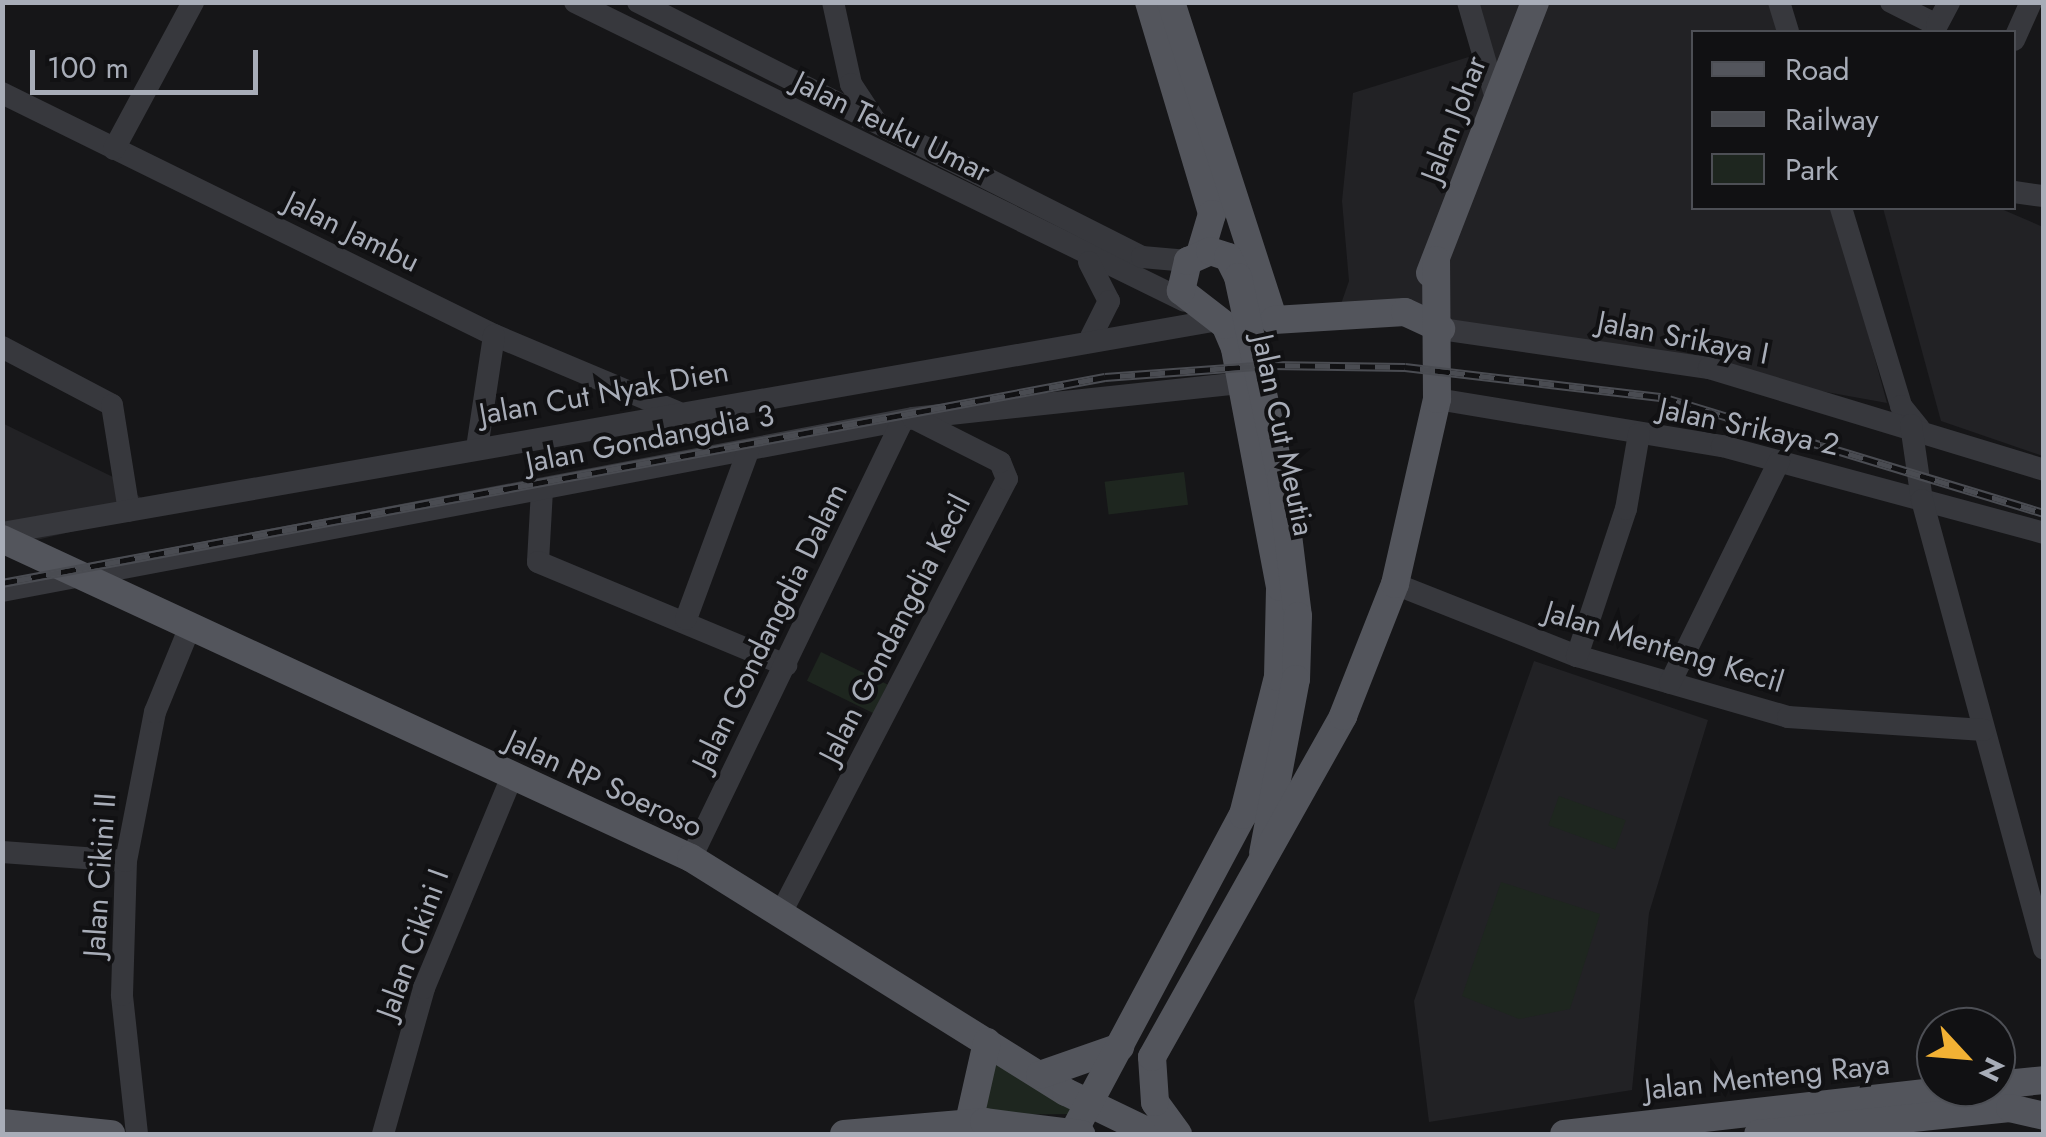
<!DOCTYPE html>
<html>
<head>
<meta charset="utf-8">
<style>
  body { margin:0 }
  #map { position:relative; width:2046px; height:1137px; overflow:hidden; background:#161618; font-family:Jost,sans-serif }
  div>[style] { position:absolute }
  [style*='--x'] { left:calc(var(--x)*1px); top:calc(var(--y)*1px); width:calc(var(--w)*1px); rotate:calc(var(--a)*1deg) }
  .built>* { inset:0; background:#222225 }
  .green>* { inset:0; background:#1e261f; transform-origin:0 0 }
  .minor>* { height:22px; margin:-11px; padding:0 11px; transform-origin:11px; border-radius:11px; background:#37383d }
  .major>* { height:28px; margin:-14px; padding:0 14px; transform-origin:14px; border-radius:14px; background:#53555c }
  .rail>* { height:9px; margin-top:-4.5px; transform-origin:0; background:repeating-linear-gradient(90deg,#111113 0 15px,#4a4c52 0 30px); box-sizing:border-box; border-block:2px solid #4a4c52 }
  span { translate:-50% -50%; white-space:nowrap; text-align:center; line-height:1.15; -webkit-text-stroke:8px #111113; paint-order:stroke }
  .street-label { font-size:30px; color:#a8adb8 }
  .frame { position:absolute; inset:0; border:5px solid #a8adb8; pointer-events:none }
  .legend { position:absolute; left:1691px; top:30px; width:325px; height:180px; box-sizing:border-box; background:#111113; border:2px solid #4d4f55; margin:0; padding:12px 18px; list-style:none; font-size:30px; color:#a8adb8 }
  .legend li { display:flex; align-items:center; gap:20px; height:50px }
  .legend b { width:50px; border:2px solid #4d4f55 }
  .north { position:absolute; left:1916px; top:1007px; width:100px; height:100px; box-sizing:border-box; background:#111113; border:2px solid #4d4f55; border-radius:50%; rotate:116deg; font-size:28px; font-weight:700; line-height:40px; text-align:center; color:#a8adb8 }
  .north::after { content:''; display:block; margin:auto; width:35px; height:45px; background:#f2b134; clip-path:polygon(50% 0,100% 100%,50% 72%,0 100%) }
  .scale { position:absolute; left:30px; top:50px; width:228px; height:45px; box-sizing:border-box; border:5px solid #a8adb8; border-top:0; padding-left:12px; font-size:30px; line-height:35px; white-space:nowrap; color:#a8adb8; -webkit-text-stroke:8px #111113; paint-order:stroke }
</style>
</head>
<body>
<div id="map">
  <div class="built">
    <div style="clip-path:polygon(1462px 3px,1773px 3px,1783px 32px,1694px 32px,1694px 208px,1834px 208px,1887px 403px,1341px 304px,1349px 281px,1342px 201px,1353px 93px,1475px 55px)"></div>
    <div style="clip-path:polygon(1883px 208px,1999px 208px,2043px 227px,2043px 456px,1941px 421px)"></div>
    <div style="clip-path:polygon(2px 423px,113px 477px,159px 511px,3px 548px)"></div>
    <div style="clip-path:polygon(1534px 661px,1708px 720px,1649px 913px,1632px 1090px,1429px 1122px,1414px 1001px)"></div>
  </div>
  <div class="green">
    <div style="left:1184px;top:472px;width:33px;height:80px;rotate:83deg"></div>
    <div style="left:821px;top:652px;width:74px;height:32px;rotate:26deg"></div>
    <div style="left:1559px;top:796px;width:71px;height:31px;rotate:20deg"></div>
    <div style="clip-path:polygon(1501px 882px,1600px 914px,1570px 1009px,1519px 1019px,1462px 996px)"></div>
    <div style="clip-path:polygon(993px 1055px,1080px 1114px,975px 1115px)"></div>
  </div>
  <div class="minor">
    <div style="--x:575;--y:2;--w:679;--a:26.11"></div>
    <div style="--x:638;--y:2;--w:565;--a:26.84"></div>
    <div style="--x:1142;--y:257;--w:46;--a:5"></div>
    <div style="--x:833;--y:2;--w:84;--a:77.6"></div>
    <div style="--x:851;--y:84;--w:42;--a:56.7"></div>
    <div style="--x:1468;--y:2;--w:97;--a:73.8"></div>
    <div style="--x:1779;--y:2;--w:31;--a:73"></div>
    <div style="--x:1891;--y:2;--w:51;--a:26.6"></div>
    <div style="--x:1937;--y:25;--w:26;--a:-62"></div>
    <div style="--x:2014;--y:40;--w:42;--a:-65.9"></div>
    <div style="--x:2;--y:93;--w:548;--a:26.19"></div>
    <div style="--x:494;--y:335;--w:199;--a:22.8"></div>
    <div style="--x:114;--y:149;--w:167;--a:-61.7"></div>
    <div style="--x:2014;--y:192;--w:30;--a:8"></div>
    <div style="--x:1841;--y:208;--w:207;--a:73.1"></div>
    <div style="--x:1901;--y:406;--w:28;--a:51"></div>
    <div style="--x:1089;--y:262;--w:44;--a:62.9"></div>
    <div style="--x:1109;--y:301;--w:40;--a:116.6"></div>
    <div style="--x:1441;--y:329;--w:271;--a:8.3"></div>
    <div style="--x:1709;--y:368;--w:350;--a:16.9"></div>
    <div style="--x:2;--y:347;--w:124;--a:27.8"></div>
    <div style="--x:112;--y:405;--w:107;--a:80.9"></div>
    <div style="--x:1437;--y:399;--w:289;--a:9.4"></div>
    <div style="--x:1722;--y:446;--w:334;--a:15.1"></div>
    <div style="--x:1911;--y:425;--w:76;--a:81.7"></div>
    <div style="--x:1922;--y:500;--w:465;--a:74.8"></div>
    <div style="--x:477;--y:448;--w:114;--a:-81.4"></div>
    <div style="--x:542;--y:490;--w:72;--a:93.2"></div>
    <div style="--x:538;--y:562;--w:269;--a:22.6"></div>
    <div style="--x:2;--y:533;--w:1235;--a:-9.94"></div>
    <div style="--x:1395;--y:584;--w:196;--a:21.6"></div>
    <div style="--x:1577;--y:656;--w:220;--a:16.1"></div>
    <div style="--x:1788;--y:717;--w:196;--a:3.8"></div>
    <div style="--x:2;--y:591;--w:927;--a:-10.75"></div>
    <div style="--x:913;--y:418;--w:331;--a:-6.1"></div>
    <div style="--x:686;--y:619;--w:179;--a:-69.7"></div>
    <div style="--x:1577;--y:656;--w:155;--a:-71.6"></div>
    <div style="--x:1626;--y:509;--w:76;--a:-80.2"></div>
    <div style="--x:1670;--y:683;--w:247;--a:-63.8"></div>
    <div style="--x:2;--y:852;--w:124;--a:4.2"></div>
    <div style="--x:691;--y:858;--w:485;--a:-64.2"></div>
    <div style="--x:782;--y:911;--w:487;--a:-62.5"></div>
    <div style="--x:1007;--y:479;--w:18;--a:-112"></div>
    <div style="--x:1000;--y:462;--w:97;--a:-153.2"></div>
    <div style="--x:137;--y:1134;--w:140;--a:-96.2"></div>
    <div style="--x:122;--y:995;--w:134;--a:-88.3"></div>
    <div style="--x:126;--y:861;--w:152;--a:-79"></div>
    <div style="--x:155;--y:712;--w:90;--a:-67.7"></div>
    <div style="--x:383;--y:1134;--w:152;--a:-74.3"></div>
    <div style="--x:424;--y:988;--w:229;--a:-67.4"></div>
  </div>
  <div class="major">
    <div style="--x:1149;--y:2;--w:221;--a:73.4"></div>
    <div style="--x:1212;--y:214;--w:42;--a:106.7"></div>
    <div style="--x:1171;--y:2;--w:334;--a:72.1"></div>
    <div style="--x:1274;--y:320;--w:131;--a:-3.5"></div>
    <div style="--x:1405;--y:312;--w:40;--a:25"></div>
    <div style="--x:1430;--y:273;--w:291;--a:-68.8"></div>
    <div style="--x:2;--y:539;--w:759;--a:24.84"></div>
    <div style="--x:691;--y:858;--w:442;--a:32"></div>
    <div style="--x:1066;--y:1092;--w:97;--a:25.8"></div>
    <div style="--x:1040;--y:1075;--w:85;--a:-19.3"></div>
    <div style="--x:1996;--y:1085;--w:48;--a:-5.9"></div>
    <div style="--x:969;--y:1122;--w:82;--a:-77.3"></div>
    <div style="--x:2;--y:1123;--w:110;--a:5.8"></div>
    <div style="--x:1074;--y:1131;--w:358;--a:-61.9"></div>
    <div style="--x:1243;--y:815;--w:142;--a:-75.8"></div>
    <div style="--x:1278;--y:677;--w:90;--a:-88.7"></div>
    <div style="--x:1280;--y:587;--w:243;--a:-100.7"></div>
    <div style="--x:1235;--y:348;--w:25;--a:-113"></div>
    <div style="--x:1225;--y:325;--w:56;--a:-142.3"></div>
    <div style="--x:1181;--y:291;--w:31;--a:-77"></div>
    <div style="--x:1188;--y:261;--w:24;--a:-24"></div>
    <div style="--x:1210;--y:251;--w:19;--a:18"></div>
    <div style="--x:1228;--y:257;--w:22;--a:63"></div>
    <div style="--x:1238;--y:277;--w:206;--a:77.9"></div>
    <div style="--x:1281;--y:478;--w:139;--a:83"></div>
    <div style="--x:1298;--y:616;--w:63;--a:91.8"></div>
    <div style="--x:1296;--y:679;--w:177;--a:100.7"></div>
    <div style="--x:844;--y:1134;--w:141;--a:-4.9"></div>
    <div style="--x:984;--y:1122;--w:98;--a:7.1"></div>
    <div style="--x:1178;--y:1134;--w:39;--a:-126"></div>
    <div style="--x:1155;--y:1102;--w:45;--a:-93.8"></div>
    <div style="--x:1152;--y:1057;--w:391;--a:-60.7"></div>
    <div style="--x:1343;--y:716;--w:142;--a:-68.5"></div>
    <div style="--x:1395;--y:584;--w:190;--a:-77.2"></div>
    <div style="--x:1437;--y:399;--w:139;--a:-90.4"></div>
    <div style="--x:1564;--y:1134;--w:417;--a:-6.5"></div>
    <div style="--x:1758;--y:1134;--w:253;--a:-5.9"></div>
    <div style="--x:2010;--y:1108;--w:35;--a:13"></div>
  </div>
  <div class="rail">
    <div style="--x:2;--y:583;--w:1122;--a:-10.58"></div>
    <div style="--x:1105;--y:377;--w:165;--a:-4.2"></div>
    <div style="--x:1270;--y:365;--w:135;--a:0.8"></div>
    <div style="--x:1405;--y:367;--w:259;--a:6.7"></div>
    <div style="--x:1662;--y:397;--w:399;--a:16.9"></div>
  </div>
  <div class="street-label">
    <span style="left:1454px;top:119px;rotate:-69deg">Jalan Johar</span>
    <span style="left:892px;top:127px;rotate:26deg">Jalan Teuku Umar</span>
    <span style="left:352px;top:232px;rotate:26deg">Jalan Jambu</span>
    <span style="left:1683px;top:338px;rotate:11deg">Jalan Srikaya I</span>
    <span style="left:604px;top:393px;rotate:-10deg">Jalan Cut Nyak Dien</span>
    <span style="left:1749px;top:427px;rotate:12deg">Jalan Srikaya 2</span>
    <span style="left:1283px;top:435px;rotate:78deg">Jalan Cut Meutia</span>
    <span style="left:650px;top:439px;rotate:-11deg">Jalan Gondangdia 3</span>
    <span style="left:770px;top:627px;rotate:-64deg">Jalan Gondangdia Dalam</span>
    <span style="left:895px;top:629px;rotate:-63deg">Jalan Gondangdia Kecil</span>
    <span style="left:1664px;top:647px;rotate:17deg">Jalan Menteng Kecil</span>
    <span style="left:604px;top:784px;rotate:25deg">Jalan RP Soeroso</span>
    <span style="left:100px;top:875px;rotate:-86deg">Jalan Cikini II</span>
    <span style="left:413px;top:944px;rotate:-70deg">Jalan Cikini I</span>
    <span style="left:1767px;top:1077px;rotate:-6deg">Jalan Menteng Raya</span>
  </div>
  <div class="frame"></div>
  <ul class="legend">
  <li><b style="height:12px;background:#53555c"></b>Road</li>
  <li><b style="height:12px;background:#4a4c52"></b>Railway</li>
  <li><b style="height:28px;background:#1e261f"></b>Park</li>
  </ul>
  <div class="north">N</div>
  <div class="scale">100 m</div>
</div>
</body>
</html>
